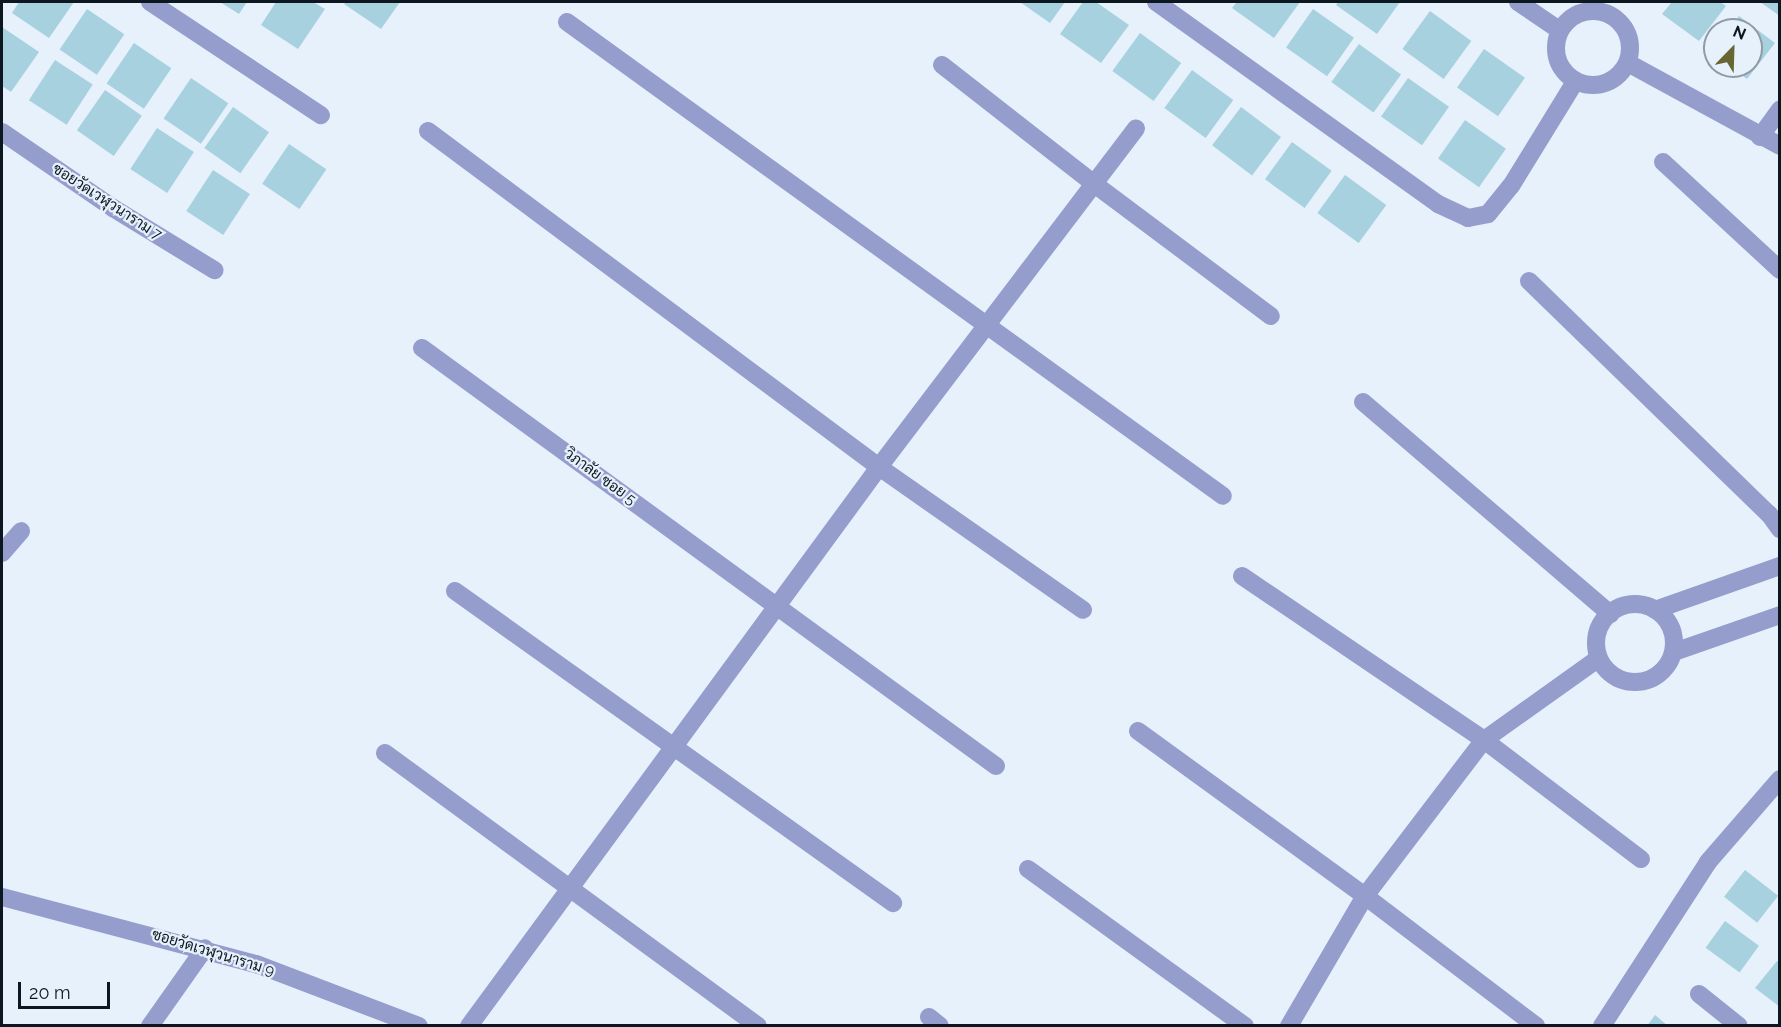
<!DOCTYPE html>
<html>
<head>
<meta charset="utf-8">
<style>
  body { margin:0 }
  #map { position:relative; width:1781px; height:1027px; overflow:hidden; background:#e6f1fc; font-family:Raleway,Sarabun,sans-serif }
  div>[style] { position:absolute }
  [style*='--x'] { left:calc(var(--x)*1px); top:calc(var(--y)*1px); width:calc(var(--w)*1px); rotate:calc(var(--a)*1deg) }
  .building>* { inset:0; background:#a7d1df; transform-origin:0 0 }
  .minor>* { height:18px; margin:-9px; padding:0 9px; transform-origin:9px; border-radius:9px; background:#949dcc }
  .minor>.ring { margin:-9px; padding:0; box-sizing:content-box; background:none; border:18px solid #949dcc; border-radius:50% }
  span { translate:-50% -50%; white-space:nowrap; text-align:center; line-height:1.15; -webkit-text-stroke:4.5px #e6f1fc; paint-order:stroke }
  .street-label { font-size:15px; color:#0d1720 }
  .frame { position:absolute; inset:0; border:3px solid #0d1720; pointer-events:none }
  .north { position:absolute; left:1703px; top:18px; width:60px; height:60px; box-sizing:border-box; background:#e6f1fc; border:2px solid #8f9aa4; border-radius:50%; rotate:23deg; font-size:16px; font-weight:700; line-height:24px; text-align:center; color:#0d1720 }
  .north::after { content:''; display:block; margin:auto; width:21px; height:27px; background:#676532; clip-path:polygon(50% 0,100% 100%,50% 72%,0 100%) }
  .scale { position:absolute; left:18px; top:982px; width:92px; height:27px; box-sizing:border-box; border:3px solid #0d1720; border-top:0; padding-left:8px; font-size:18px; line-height:21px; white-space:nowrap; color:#0d1720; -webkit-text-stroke:4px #e6f1fc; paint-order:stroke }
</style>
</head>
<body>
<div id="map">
  <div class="building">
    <div style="clip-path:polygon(19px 2px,74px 2px,49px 38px,12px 13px)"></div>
    <div style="clip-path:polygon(220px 2px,247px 2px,239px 14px)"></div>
    <div style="clip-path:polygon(276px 2px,313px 2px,325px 9px,298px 49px,261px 25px)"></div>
    <div style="clip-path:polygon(346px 2px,400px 2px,381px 29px,344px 4px)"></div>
    <div style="clip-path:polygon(1020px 2px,1065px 2px,1050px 23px)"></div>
    <div style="clip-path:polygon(1083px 2px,1096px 2px,1129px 25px,1101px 63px,1060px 34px)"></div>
    <div style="clip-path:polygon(1237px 2px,1300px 2px,1274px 38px,1232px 8px)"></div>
    <div style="clip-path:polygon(1338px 2px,1400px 2px,1377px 34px,1336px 5px)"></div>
    <div style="clip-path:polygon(1672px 2px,1720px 2px,1726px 6px,1699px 41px,1662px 14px)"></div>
    <div style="clip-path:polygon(1760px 2px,1780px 2px,1780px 16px)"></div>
    <div style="left:87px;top:9px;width:45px;height:49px;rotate:34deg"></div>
    <div style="left:1313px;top:9px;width:50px;height:47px;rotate:35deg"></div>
    <div style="left:1430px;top:11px;width:51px;height:47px;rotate:36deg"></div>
    <div style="clip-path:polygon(1739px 16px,1775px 43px,1747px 79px,1730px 66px,1751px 66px,1751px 30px,1728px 30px)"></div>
    <div style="clip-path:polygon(2px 27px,39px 52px,11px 92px,2px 86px)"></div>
    <div style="left:1140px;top:33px;width:51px;height:47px;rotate:36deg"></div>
    <div style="left:134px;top:43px;width:45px;height:49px;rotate:34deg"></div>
    <div style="left:1359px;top:44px;width:52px;height:47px;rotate:36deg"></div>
    <div style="left:1484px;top:49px;width:50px;height:47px;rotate:35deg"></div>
    <div style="left:55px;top:60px;width:45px;height:48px;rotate:33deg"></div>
    <div style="left:1192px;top:70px;width:51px;height:47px;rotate:36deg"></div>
    <div style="left:191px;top:78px;width:45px;height:49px;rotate:34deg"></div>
    <div style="left:1408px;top:78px;width:50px;height:47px;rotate:35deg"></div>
    <div style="left:105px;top:90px;width:45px;height:49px;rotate:35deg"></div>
    <div style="left:233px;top:107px;width:44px;height:50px;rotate:35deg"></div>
    <div style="left:1241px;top:107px;width:50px;height:48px;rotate:37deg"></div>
    <div style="left:1465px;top:120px;width:50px;height:47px;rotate:35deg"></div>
    <div style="left:157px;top:128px;width:44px;height:49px;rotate:33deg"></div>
    <div style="left:1292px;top:142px;width:49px;height:46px;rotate:36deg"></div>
    <div style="left:289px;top:144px;width:45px;height:48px;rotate:34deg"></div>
    <div style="left:213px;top:170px;width:44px;height:49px;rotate:33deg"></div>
    <div style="left:1345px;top:175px;width:51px;height:47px;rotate:36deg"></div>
    <div style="left:1745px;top:870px;width:42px;height:34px;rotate:38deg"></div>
    <div style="left:1725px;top:921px;width:42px;height:33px;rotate:36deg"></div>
    <div style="clip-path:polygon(1777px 961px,1780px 963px,1780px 1007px,1755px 988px)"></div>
    <div style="clip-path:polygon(1655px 1015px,1668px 1026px,1647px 1026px)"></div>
  </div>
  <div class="minor">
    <div style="--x:150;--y:2;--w:205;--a:33.5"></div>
    <div style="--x:1156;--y:2;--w:347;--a:35.6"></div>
    <div style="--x:1438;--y:204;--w:33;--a:25"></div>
    <div style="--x:1468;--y:218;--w:20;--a:-11"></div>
    <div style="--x:1488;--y:214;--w:36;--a:-51"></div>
    <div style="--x:1511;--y:186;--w:122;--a:-58.4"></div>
    <div style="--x:1518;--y:2;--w:50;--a:34.3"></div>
    <div class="ring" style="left:1556px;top:11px;width:56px;height:56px"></div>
    <div style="--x:567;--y:22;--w:809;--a:35.85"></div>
    <div style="--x:1628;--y:63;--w:173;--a:28.6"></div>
    <div style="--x:942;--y:65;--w:192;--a:38"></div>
    <div style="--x:1093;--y:183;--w:222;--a:36.8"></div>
    <div style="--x:428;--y:131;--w:562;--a:36.69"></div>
    <div style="--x:879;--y:467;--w:249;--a:35"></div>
    <div style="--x:2;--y:132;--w:135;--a:34.4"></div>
    <div style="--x:113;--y:208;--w:119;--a:31.5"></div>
    <div style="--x:1760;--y:137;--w:34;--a:-54"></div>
    <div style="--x:1663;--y:162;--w:159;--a:42.7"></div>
    <div style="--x:1529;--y:281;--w:334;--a:44.2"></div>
    <div style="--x:1769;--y:514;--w:19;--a:54"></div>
    <div style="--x:422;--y:348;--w:710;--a:36.06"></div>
    <div style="--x:1363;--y:402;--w:326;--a:40.6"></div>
    <div style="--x:2;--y:553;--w:29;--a:-49"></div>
    <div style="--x:1242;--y:576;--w:292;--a:34.1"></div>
    <div style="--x:1484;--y:740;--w:197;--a:37.2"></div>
    <div style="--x:455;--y:591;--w:538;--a:35.46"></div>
    <div class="ring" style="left:1596px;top:604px;width:60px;height:60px"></div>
    <div style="--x:1655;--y:610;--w:133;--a:-19.4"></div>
    <div style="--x:1674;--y:652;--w:112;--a:-19.2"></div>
    <div style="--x:1138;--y:731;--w:281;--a:36"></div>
    <div style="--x:1365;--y:896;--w:215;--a:37.2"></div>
    <div style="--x:385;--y:753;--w:462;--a:36.2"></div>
    <div style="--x:1028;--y:869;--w:268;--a:35.9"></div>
    <div style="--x:2;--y:897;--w:263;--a:14.8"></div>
    <div style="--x:256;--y:964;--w:174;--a:20.8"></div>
    <div style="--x:1699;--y:994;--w:51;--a:38.7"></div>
    <div style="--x:929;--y:1017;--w:14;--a:39"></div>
    <div style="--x:150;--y:1026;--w:95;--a:-54.8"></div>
    <div style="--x:469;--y:1026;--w:693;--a:-53.74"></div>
    <div style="--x:879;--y:467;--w:425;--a:-52.8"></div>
    <div style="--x:1289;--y:1026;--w:151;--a:-59.7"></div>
    <div style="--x:1365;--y:896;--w:196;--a:-52.7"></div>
    <div style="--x:1484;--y:740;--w:141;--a:-35.5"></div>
    <div style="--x:1602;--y:1026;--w:195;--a:-57.1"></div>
    <div style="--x:1708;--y:862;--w:110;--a:-49.1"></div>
  </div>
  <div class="street-label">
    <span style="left:107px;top:202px;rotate:33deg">ซอยวัดเวฬุวนาราม 7</span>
    <span style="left:600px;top:477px;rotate:36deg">วิภาลัย ซอย 5</span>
    <span style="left:213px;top:953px;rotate:17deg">ซอยวัดเวฬุวนาราม 9</span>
  </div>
  <div class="frame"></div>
  <div class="north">N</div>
  <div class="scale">20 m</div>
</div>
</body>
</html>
